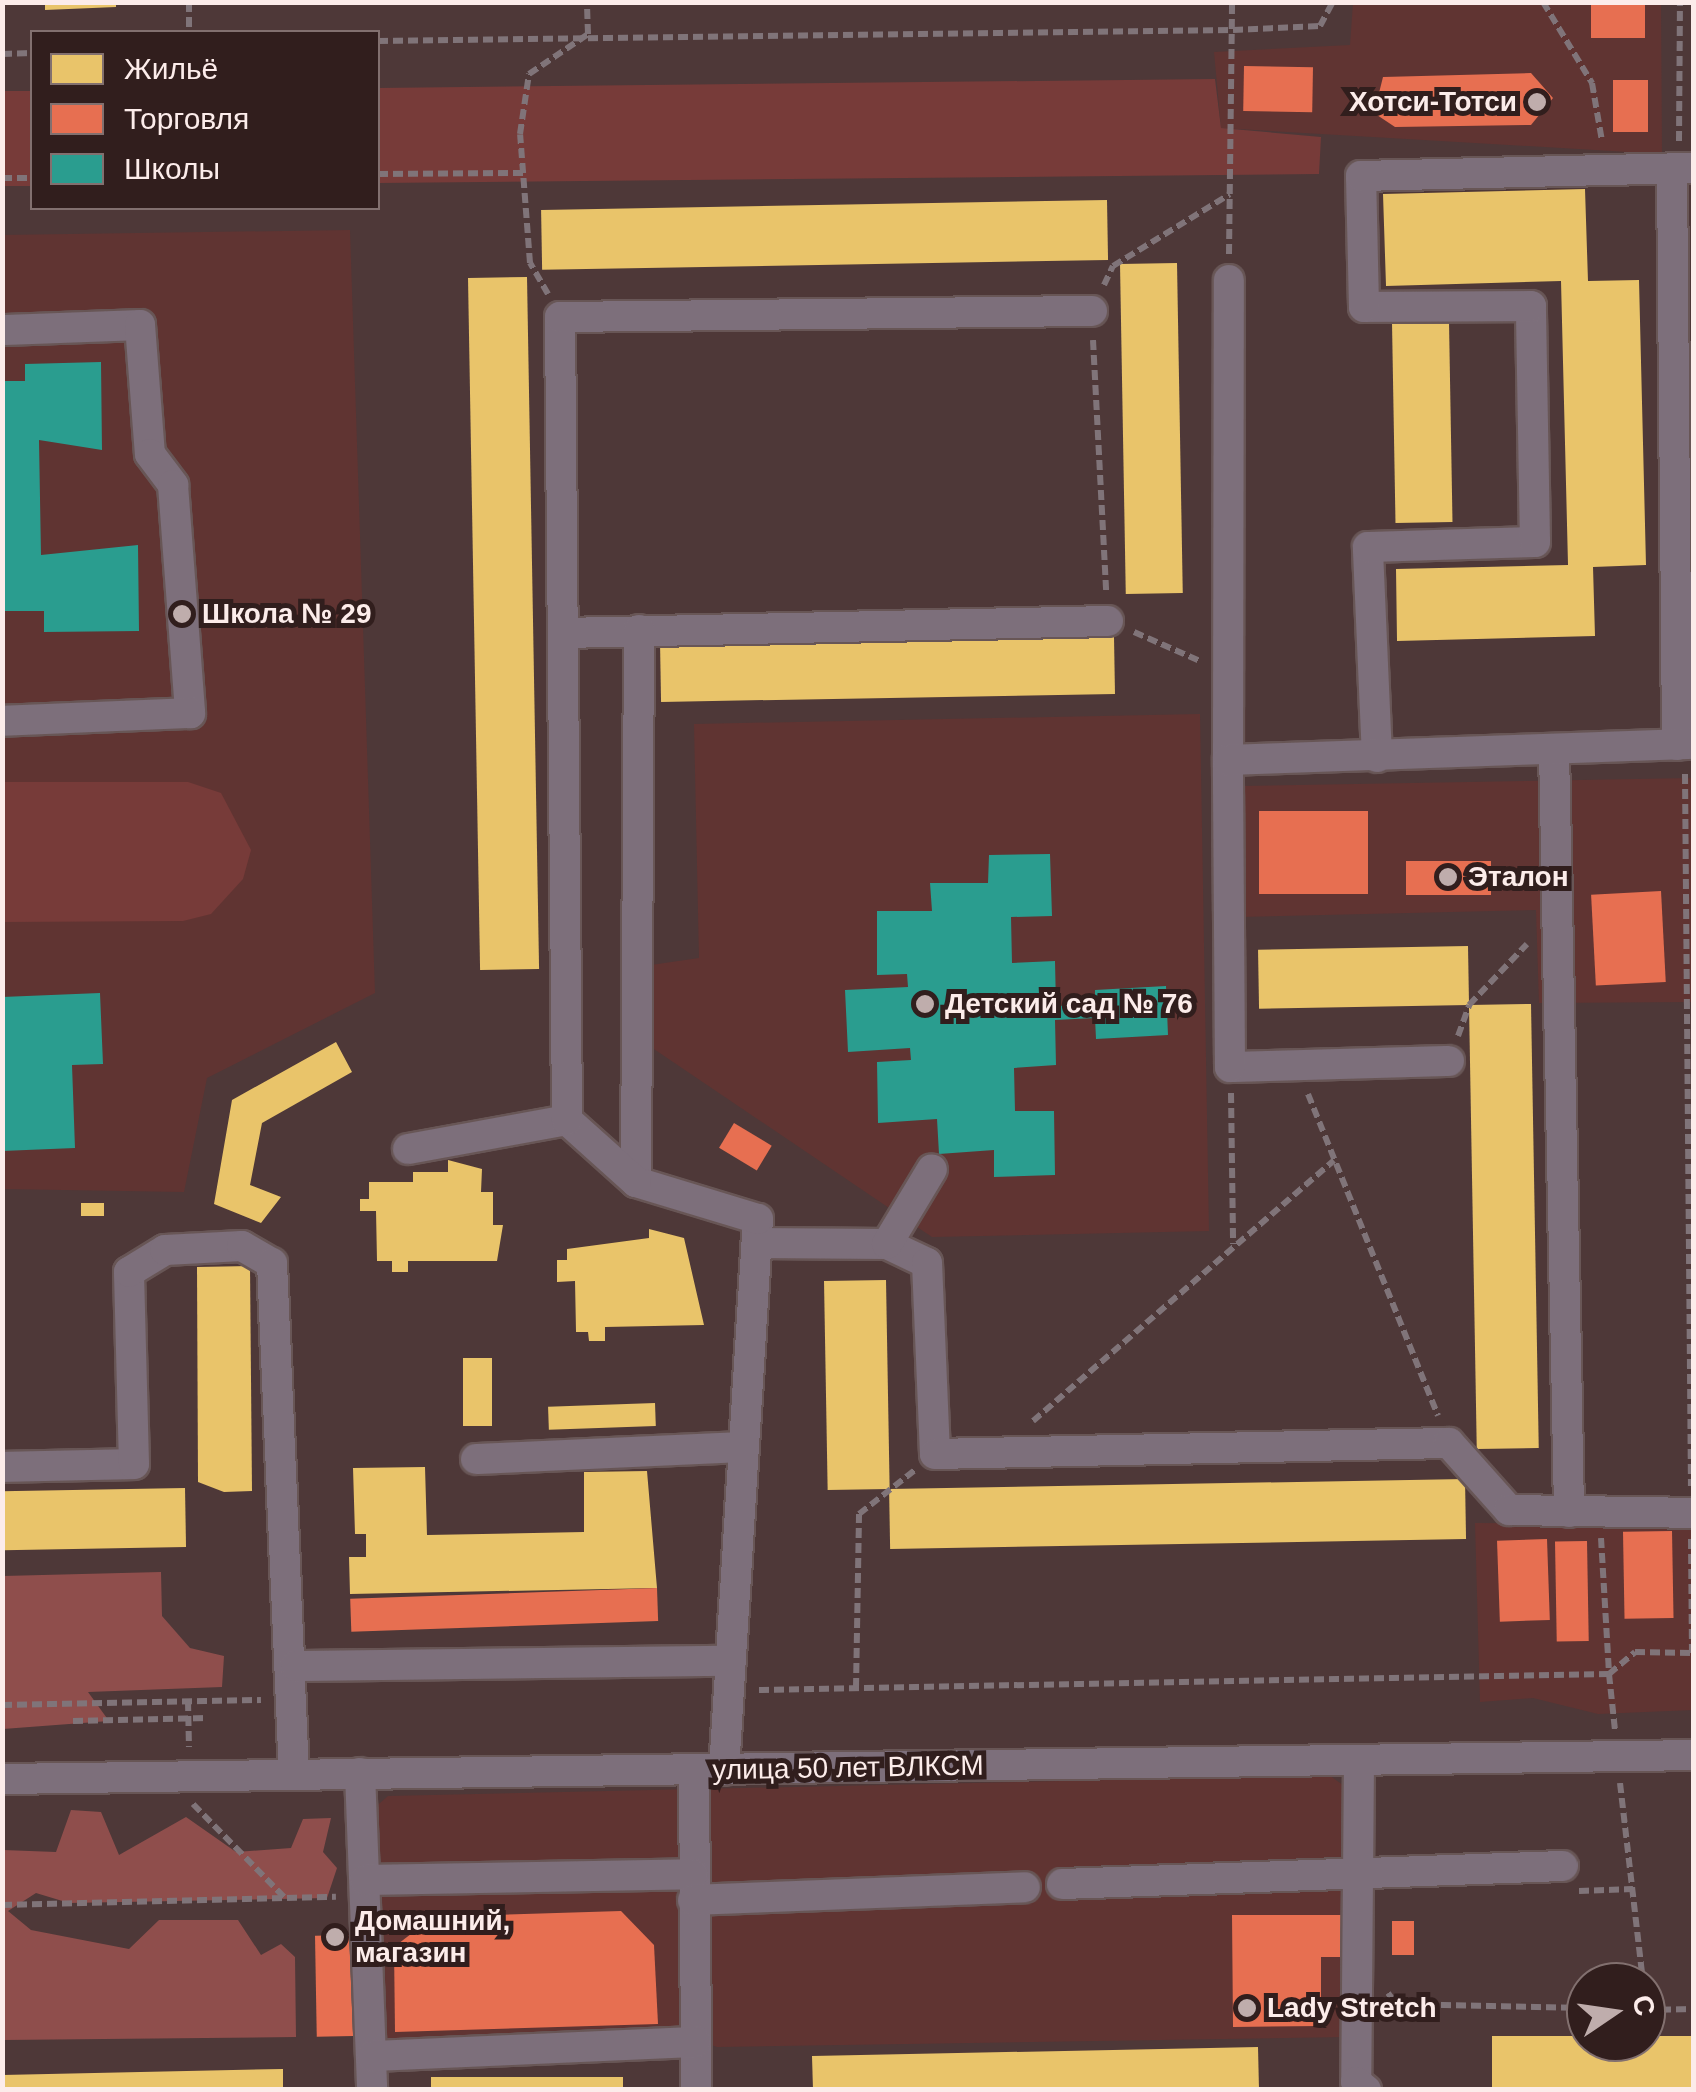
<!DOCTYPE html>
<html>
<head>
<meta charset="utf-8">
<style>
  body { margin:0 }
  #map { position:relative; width:1696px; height:2092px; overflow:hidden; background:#4e3838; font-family:Arial,sans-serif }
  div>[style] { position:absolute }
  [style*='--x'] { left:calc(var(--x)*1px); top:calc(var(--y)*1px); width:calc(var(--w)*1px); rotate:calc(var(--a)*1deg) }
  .built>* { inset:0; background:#603432 }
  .green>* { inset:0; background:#773b39; transform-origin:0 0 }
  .forest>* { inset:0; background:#8f4e4c }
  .homes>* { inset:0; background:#e9c46a; transform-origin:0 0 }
  .shops>* { inset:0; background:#e76f51; transform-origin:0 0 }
  .schools>* { inset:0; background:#2a9d8f }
  .path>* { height:6px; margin-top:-3px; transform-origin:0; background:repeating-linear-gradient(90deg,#807479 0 10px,transparent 0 15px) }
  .roads { filter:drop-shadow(2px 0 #685656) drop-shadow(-2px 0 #685656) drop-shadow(0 2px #685656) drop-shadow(0 -2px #685656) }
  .minor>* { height:30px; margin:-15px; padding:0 15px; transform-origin:15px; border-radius:15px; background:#7d6f7b }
  .dots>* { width:28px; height:28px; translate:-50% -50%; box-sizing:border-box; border:5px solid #311e1d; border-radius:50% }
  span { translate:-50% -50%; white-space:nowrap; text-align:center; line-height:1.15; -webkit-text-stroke:10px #311e1d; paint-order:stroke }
  .poi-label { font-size:28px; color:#fcecea; font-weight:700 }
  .right { translate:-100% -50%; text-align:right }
  .left { translate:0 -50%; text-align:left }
  .street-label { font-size:28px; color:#fcecea }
  .frame { position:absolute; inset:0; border:5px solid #fcecea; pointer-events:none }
  .legend { position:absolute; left:30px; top:30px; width:350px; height:180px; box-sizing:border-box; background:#311e1d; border:2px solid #82706f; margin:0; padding:12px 18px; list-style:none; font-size:30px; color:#fcecea }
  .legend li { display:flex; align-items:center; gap:20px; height:50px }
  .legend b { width:50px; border:2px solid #82706f }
  .north { position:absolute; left:1566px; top:1962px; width:100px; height:100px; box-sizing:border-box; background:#311e1d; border:2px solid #82706f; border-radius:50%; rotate:77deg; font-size:28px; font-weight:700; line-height:40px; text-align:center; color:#fcecea }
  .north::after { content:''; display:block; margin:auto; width:35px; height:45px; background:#bfadac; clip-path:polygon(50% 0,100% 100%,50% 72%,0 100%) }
</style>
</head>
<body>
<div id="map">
  <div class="built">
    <div style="clip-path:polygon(1353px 3px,1661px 3px,1662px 154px,1221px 128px,1214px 52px,1350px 45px)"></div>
    <div style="clip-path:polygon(350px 230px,375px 993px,207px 1078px,184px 1192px,3px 1189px,2px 235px)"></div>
    <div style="clip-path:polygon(1200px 714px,1209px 1231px,932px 1237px,645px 1043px,644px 966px,699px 958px,694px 724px)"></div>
    <div style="clip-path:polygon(1693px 778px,1693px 1002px,1539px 1003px,1536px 910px,1239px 917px,1240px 786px)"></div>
    <div style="clip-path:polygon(1475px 1523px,1693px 1524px,1693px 1710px,1598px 1714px,1533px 1698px,1480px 1702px)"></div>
    <div style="clip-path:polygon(1329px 1775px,1347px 1788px,1346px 2037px,717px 2047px,678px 2032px,381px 2044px,371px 1811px,388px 1796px)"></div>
  </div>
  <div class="green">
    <div style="clip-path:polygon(1215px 79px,1221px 128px,1321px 137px,1319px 174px,378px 183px,378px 88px)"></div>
    <div style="left:32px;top:91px;width:95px;height:29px;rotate:90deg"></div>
    <div style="clip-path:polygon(2px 782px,188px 782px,221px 793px,251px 850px,243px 879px,211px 914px,183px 921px,3px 922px)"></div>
  </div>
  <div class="forest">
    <div style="clip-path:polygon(161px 1572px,162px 1616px,190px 1648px,224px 1656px,222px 1687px,88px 1692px,109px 1721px,3px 1729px,3px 1576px)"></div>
    <div style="clip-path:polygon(71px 1810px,101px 1812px,119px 1855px,186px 1817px,236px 1852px,291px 1848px,303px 1819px,331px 1818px,323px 1852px,337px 1868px,327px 1898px,69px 1903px,36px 1893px,8px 1911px,31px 1930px,129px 1949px,159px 1920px,238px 1920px,261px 1955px,281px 1944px,295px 1957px,296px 2037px,3px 2040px,3px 1850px,56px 1852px)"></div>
  </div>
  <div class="homes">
    <div style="clip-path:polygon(45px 2px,116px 2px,116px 7px,45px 10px)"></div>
    <div style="clip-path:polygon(1585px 189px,1588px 281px,1639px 280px,1646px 565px,1593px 567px,1595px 636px,1397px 641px,1396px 569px,1568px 565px,1561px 281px,1386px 286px,1383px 194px)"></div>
    <div style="left:1107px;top:200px;width:60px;height:566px;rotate:89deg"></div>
    <div style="left:1177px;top:263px;width:330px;height:57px;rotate:89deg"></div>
    <div style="left:527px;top:277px;width:692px;height:59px;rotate:89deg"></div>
    <div style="left:1449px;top:322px;width:200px;height:57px;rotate:89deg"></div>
    <div style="left:1114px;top:637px;width:57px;height:454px;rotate:89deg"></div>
    <div style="left:1468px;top:946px;width:59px;height:210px;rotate:89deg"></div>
    <div style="left:1531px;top:1004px;width:444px;height:62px;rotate:89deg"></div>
    <div style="clip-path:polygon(336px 1042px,352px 1072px,262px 1123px,250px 1185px,281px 1197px,261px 1223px,214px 1204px,232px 1100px)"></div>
    <div style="clip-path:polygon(448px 1160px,482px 1169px,481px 1192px,493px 1192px,493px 1225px,503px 1225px,497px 1261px,408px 1261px,408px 1272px,392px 1272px,392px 1261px,377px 1261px,376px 1211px,360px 1211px,360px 1199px,369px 1199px,369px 1182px,413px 1182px,413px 1172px,448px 1172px)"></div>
    <div style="left:104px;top:1203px;width:13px;height:23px;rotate:90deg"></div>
    <div style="clip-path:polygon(649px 1229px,684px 1238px,704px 1325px,605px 1327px,605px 1341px,589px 1341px,588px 1332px,576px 1332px,575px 1281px,557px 1282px,557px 1260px,567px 1260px,567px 1249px,649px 1238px)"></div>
    <div style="clip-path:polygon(250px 1266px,252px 1491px,224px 1492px,198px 1482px,197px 1267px)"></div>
    <div style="left:886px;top:1280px;width:209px;height:62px;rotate:89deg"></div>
    <div style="left:463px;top:1358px;width:29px;height:68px"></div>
    <div style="left:655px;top:1403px;width:23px;height:107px;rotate:88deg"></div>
    <div style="clip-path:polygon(425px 1467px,427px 1535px,584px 1532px,584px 1472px,647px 1471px,657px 1588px,350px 1594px,349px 1557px,366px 1557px,366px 1534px,355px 1534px,353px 1468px)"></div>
    <div style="left:1465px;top:1479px;width:60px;height:576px;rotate:89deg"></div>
    <div style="left:185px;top:1488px;width:59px;height:183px;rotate:89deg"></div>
    <div style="left:1694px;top:2036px;width:54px;height:202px;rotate:90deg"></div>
    <div style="clip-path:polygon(1258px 2047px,1259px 2090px,813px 2090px,812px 2056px)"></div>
    <div style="clip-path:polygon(283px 2069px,283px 2090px,2px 2090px,2px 2075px)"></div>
    <div style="left:623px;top:2077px;width:13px;height:192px;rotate:90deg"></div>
  </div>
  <div class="shops">
    <div style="left:1591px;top:2px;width:54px;height:36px"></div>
    <div style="left:1244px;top:66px;width:69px;height:45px;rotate:1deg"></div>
    <div style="clip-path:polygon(1531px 73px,1553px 98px,1531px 125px,1395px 127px,1374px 113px,1383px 77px)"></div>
    <div style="left:1613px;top:80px;width:35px;height:52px"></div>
    <div style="left:1368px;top:811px;width:83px;height:109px;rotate:90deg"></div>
    <div style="left:1406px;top:861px;width:85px;height:34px"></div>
    <div style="left:1661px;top:891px;width:91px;height:70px;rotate:87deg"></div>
    <div style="left:734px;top:1123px;width:44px;height:29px;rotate:31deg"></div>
    <div style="left:1672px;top:1531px;width:87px;height:49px;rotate:89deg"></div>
    <div style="left:1547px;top:1539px;width:81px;height:50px;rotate:88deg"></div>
    <div style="left:1587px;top:1541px;width:100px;height:32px;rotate:89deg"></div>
    <div style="left:657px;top:1588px;width:33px;height:307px;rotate:88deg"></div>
    <div style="clip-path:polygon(621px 1911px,654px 1945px,658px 2024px,395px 2032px,394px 1947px,433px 1917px)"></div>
    <div style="clip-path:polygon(1232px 1915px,1342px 1915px,1342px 1957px,1321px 1957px,1321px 2026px,1233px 2027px)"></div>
    <div style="left:1392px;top:1921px;width:22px;height:34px"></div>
    <div style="left:352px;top:1935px;width:101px;height:37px;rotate:89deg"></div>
  </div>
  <div class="schools">
    <div style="clip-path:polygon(101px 362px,102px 450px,39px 440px,41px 555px,138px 545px,139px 631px,44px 632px,44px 611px,2px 611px,2px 381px,25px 381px,25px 364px)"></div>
    <div style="clip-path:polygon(1050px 854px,1052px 916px,1011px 917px,1012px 963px,1055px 961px,1056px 1006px,1095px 1004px,1095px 990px,1166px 986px,1168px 1035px,1096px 1039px,1095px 1018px,1055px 1020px,1056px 1065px,1014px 1068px,1015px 1111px,1054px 1111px,1055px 1175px,994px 1177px,994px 1150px,939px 1154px,937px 1119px,878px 1123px,877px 1062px,911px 1060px,910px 1048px,848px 1052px,845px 990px,908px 987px,907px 974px,877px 975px,877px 911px,932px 911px,930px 883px,988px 883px,989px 855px)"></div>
    <div style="clip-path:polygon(100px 993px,103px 1064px,72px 1065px,75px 1148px,2px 1151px,2px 997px)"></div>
  </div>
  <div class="path">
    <div style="--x:189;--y:2;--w:30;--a:90"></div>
    <div style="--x:1543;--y:2;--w:95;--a:58.8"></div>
    <div style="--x:1592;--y:83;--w:59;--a:80.2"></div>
    <div style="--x:378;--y:41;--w:855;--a:-0.74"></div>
    <div style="--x:1233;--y:30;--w:87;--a:-2.6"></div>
    <div style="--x:1320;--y:26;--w:27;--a:-62"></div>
    <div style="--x:2;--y:54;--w:30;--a:-2"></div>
    <div style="--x:1679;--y:141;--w:139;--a:-89.6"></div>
    <div style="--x:378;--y:174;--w:145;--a:-0.4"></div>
    <div style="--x:2;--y:178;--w:30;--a:0"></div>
    <div style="--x:1229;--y:254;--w:252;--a:-89.3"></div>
    <div style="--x:1104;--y:285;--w:21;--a:-65"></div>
    <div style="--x:1113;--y:266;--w:137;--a:-31.6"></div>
    <div style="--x:548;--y:294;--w:36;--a:-120"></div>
    <div style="--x:530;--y:263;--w:129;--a:-94.4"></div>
    <div style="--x:520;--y:134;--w:61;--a:-81.5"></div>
    <div style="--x:529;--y:74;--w:71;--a:-34.1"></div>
    <div style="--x:588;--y:34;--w:32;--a:-92"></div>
    <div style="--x:1093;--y:340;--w:252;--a:87"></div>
    <div style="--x:1134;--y:632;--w:72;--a:23.7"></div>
    <div style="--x:1685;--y:774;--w:712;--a:89.52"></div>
    <div style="--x:1458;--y:1036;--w:33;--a:-70"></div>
    <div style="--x:1469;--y:1005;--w:84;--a:-46.4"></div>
    <div style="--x:1231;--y:1093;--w:151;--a:89.2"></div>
    <div style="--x:1308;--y:1094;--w:347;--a:68"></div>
    <div style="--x:1033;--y:1421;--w:398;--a:-40.9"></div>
    <div style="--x:1601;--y:1538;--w:136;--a:86.6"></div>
    <div style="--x:1609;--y:1674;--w:34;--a:-40"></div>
    <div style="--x:1635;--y:1652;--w:57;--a:1"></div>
    <div style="--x:1691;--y:1539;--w:114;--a:89.5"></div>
    <div style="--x:856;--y:1688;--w:174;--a:-89"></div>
    <div style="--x:859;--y:1514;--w:71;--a:-38.2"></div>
    <div style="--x:759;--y:1690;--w:850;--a:-1.08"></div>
    <div style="--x:1609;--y:1674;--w:56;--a:83.9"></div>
    <div style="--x:188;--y:1701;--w:46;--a:88.8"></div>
    <div style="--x:2;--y:1705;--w:259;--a:-1.1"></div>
    <div style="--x:73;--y:1721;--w:135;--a:-1.3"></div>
    <div style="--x:1620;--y:1783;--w:200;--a:83.4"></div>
    <div style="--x:193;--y:1804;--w:132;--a:45.6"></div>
    <div style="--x:1579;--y:1891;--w:54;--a:-2.1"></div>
    <div style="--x:2;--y:1905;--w:334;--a:-1.4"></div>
    <div style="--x:1388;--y:1993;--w:14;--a:54"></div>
    <div style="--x:1396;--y:2004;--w:190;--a:1.2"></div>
    <div style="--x:1646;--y:2010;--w:48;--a:-1.2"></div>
  </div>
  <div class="roads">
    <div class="minor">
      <div style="--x:1672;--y:169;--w:576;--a:89.5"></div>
      <div style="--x:2;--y:330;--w:138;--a:-2.1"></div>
      <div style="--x:140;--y:325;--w:129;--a:85.6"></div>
      <div style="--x:150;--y:454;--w:39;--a:53"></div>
      <div style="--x:173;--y:485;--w:229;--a:85.7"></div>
      <div style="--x:190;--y:713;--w:188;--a:177.6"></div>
      <div style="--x:564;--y:633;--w:544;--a:-1.26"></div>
      <div style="--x:1554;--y:749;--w:763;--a:88.87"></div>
      <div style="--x:1377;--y:757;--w:210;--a:-92.5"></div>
      <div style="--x:1368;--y:547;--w:167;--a:-1.7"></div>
      <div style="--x:1535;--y:542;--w:236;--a:-91"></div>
      <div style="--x:1531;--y:306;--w:167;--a:179.7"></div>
      <div style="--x:1364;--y:307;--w:131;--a:-91.3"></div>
      <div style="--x:1361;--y:176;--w:333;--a:-1.4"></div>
      <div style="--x:1228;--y:760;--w:480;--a:-89.9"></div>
      <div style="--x:1449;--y:1061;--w:219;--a:178.4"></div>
      <div style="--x:1230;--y:1067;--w:307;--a:-90.4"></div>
      <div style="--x:1228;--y:760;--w:466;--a:-2"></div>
      <div style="--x:408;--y:1149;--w:162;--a:-10.3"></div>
      <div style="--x:636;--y:1182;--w:552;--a:-89.69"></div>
      <div style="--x:757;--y:1243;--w:130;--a:0.4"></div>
      <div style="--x:887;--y:1244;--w:44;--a:25.4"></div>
      <div style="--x:927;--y:1263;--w:191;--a:87.6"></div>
      <div style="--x:935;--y:1454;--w:514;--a:-1.23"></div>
      <div style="--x:1449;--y:1443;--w:90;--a:48.2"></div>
      <div style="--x:1509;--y:1510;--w:185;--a:0.9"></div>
      <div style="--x:887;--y:1244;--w:87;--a:-59"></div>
      <div style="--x:476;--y:1459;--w:268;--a:-2.6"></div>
      <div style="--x:2;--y:1467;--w:132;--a:-1.3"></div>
      <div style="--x:134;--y:1464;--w:192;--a:-91.5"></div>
      <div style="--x:129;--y:1272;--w:42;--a:-31.4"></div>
      <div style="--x:165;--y:1250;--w:77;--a:-3"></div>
      <div style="--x:242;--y:1246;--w:34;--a:30"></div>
      <div style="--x:272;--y:1263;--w:512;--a:87.54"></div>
      <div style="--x:296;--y:1666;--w:435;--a:-0.7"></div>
      <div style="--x:1359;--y:1762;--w:320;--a:90.5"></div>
      <div style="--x:1356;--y:2082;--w:13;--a:39"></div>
      <div style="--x:694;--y:1770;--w:320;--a:89.6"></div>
      <div style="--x:724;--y:1770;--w:552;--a:-86.47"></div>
      <div style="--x:758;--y:1219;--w:127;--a:-163.1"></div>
      <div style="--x:636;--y:1182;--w:93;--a:-138.1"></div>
      <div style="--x:567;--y:1120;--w:803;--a:-90.5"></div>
      <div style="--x:560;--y:317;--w:532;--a:-0.65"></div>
      <div style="--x:360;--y:1773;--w:317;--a:87.8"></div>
      <div style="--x:2;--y:1779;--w:1692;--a:-0.81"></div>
      <div style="--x:365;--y:1880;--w:328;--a:-1"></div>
      <div style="--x:1062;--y:1884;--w:501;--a:-2.06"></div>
      <div style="--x:693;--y:1900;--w:332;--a:-2.2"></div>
      <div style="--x:372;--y:2056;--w:324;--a:-2.5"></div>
    </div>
  </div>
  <div class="dots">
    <div style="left:1537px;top:102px;background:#bfadac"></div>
    <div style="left:182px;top:614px;background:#bfadac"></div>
    <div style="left:1448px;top:877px;background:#bfadac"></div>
    <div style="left:925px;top:1004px;background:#bfadac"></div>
    <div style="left:335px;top:1937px;background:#bfadac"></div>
    <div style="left:1247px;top:2008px;background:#bfadac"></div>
  </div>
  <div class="poi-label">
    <span class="right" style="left:1517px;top:102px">Хотси-Тотси</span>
    <span class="left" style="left:202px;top:614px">Школа № 29</span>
    <span class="left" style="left:1468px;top:877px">Эталон</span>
    <span class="left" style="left:945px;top:1004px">Детский сад № 76</span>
    <span class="left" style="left:355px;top:1937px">Домашний,<br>магазин</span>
    <span class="left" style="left:1267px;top:2008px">Lady Stretch</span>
  </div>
  <div class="street-label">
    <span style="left:848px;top:1768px;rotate:-1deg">улица 50 лет ВЛКСМ</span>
  </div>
  <div class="frame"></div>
  <ul class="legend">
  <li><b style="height:28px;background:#e9c46a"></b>Жильё</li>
  <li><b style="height:28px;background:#e76f51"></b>Торговля</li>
  <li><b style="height:28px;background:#2a9d8f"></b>Школы</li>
  </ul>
  <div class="north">С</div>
</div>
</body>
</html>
